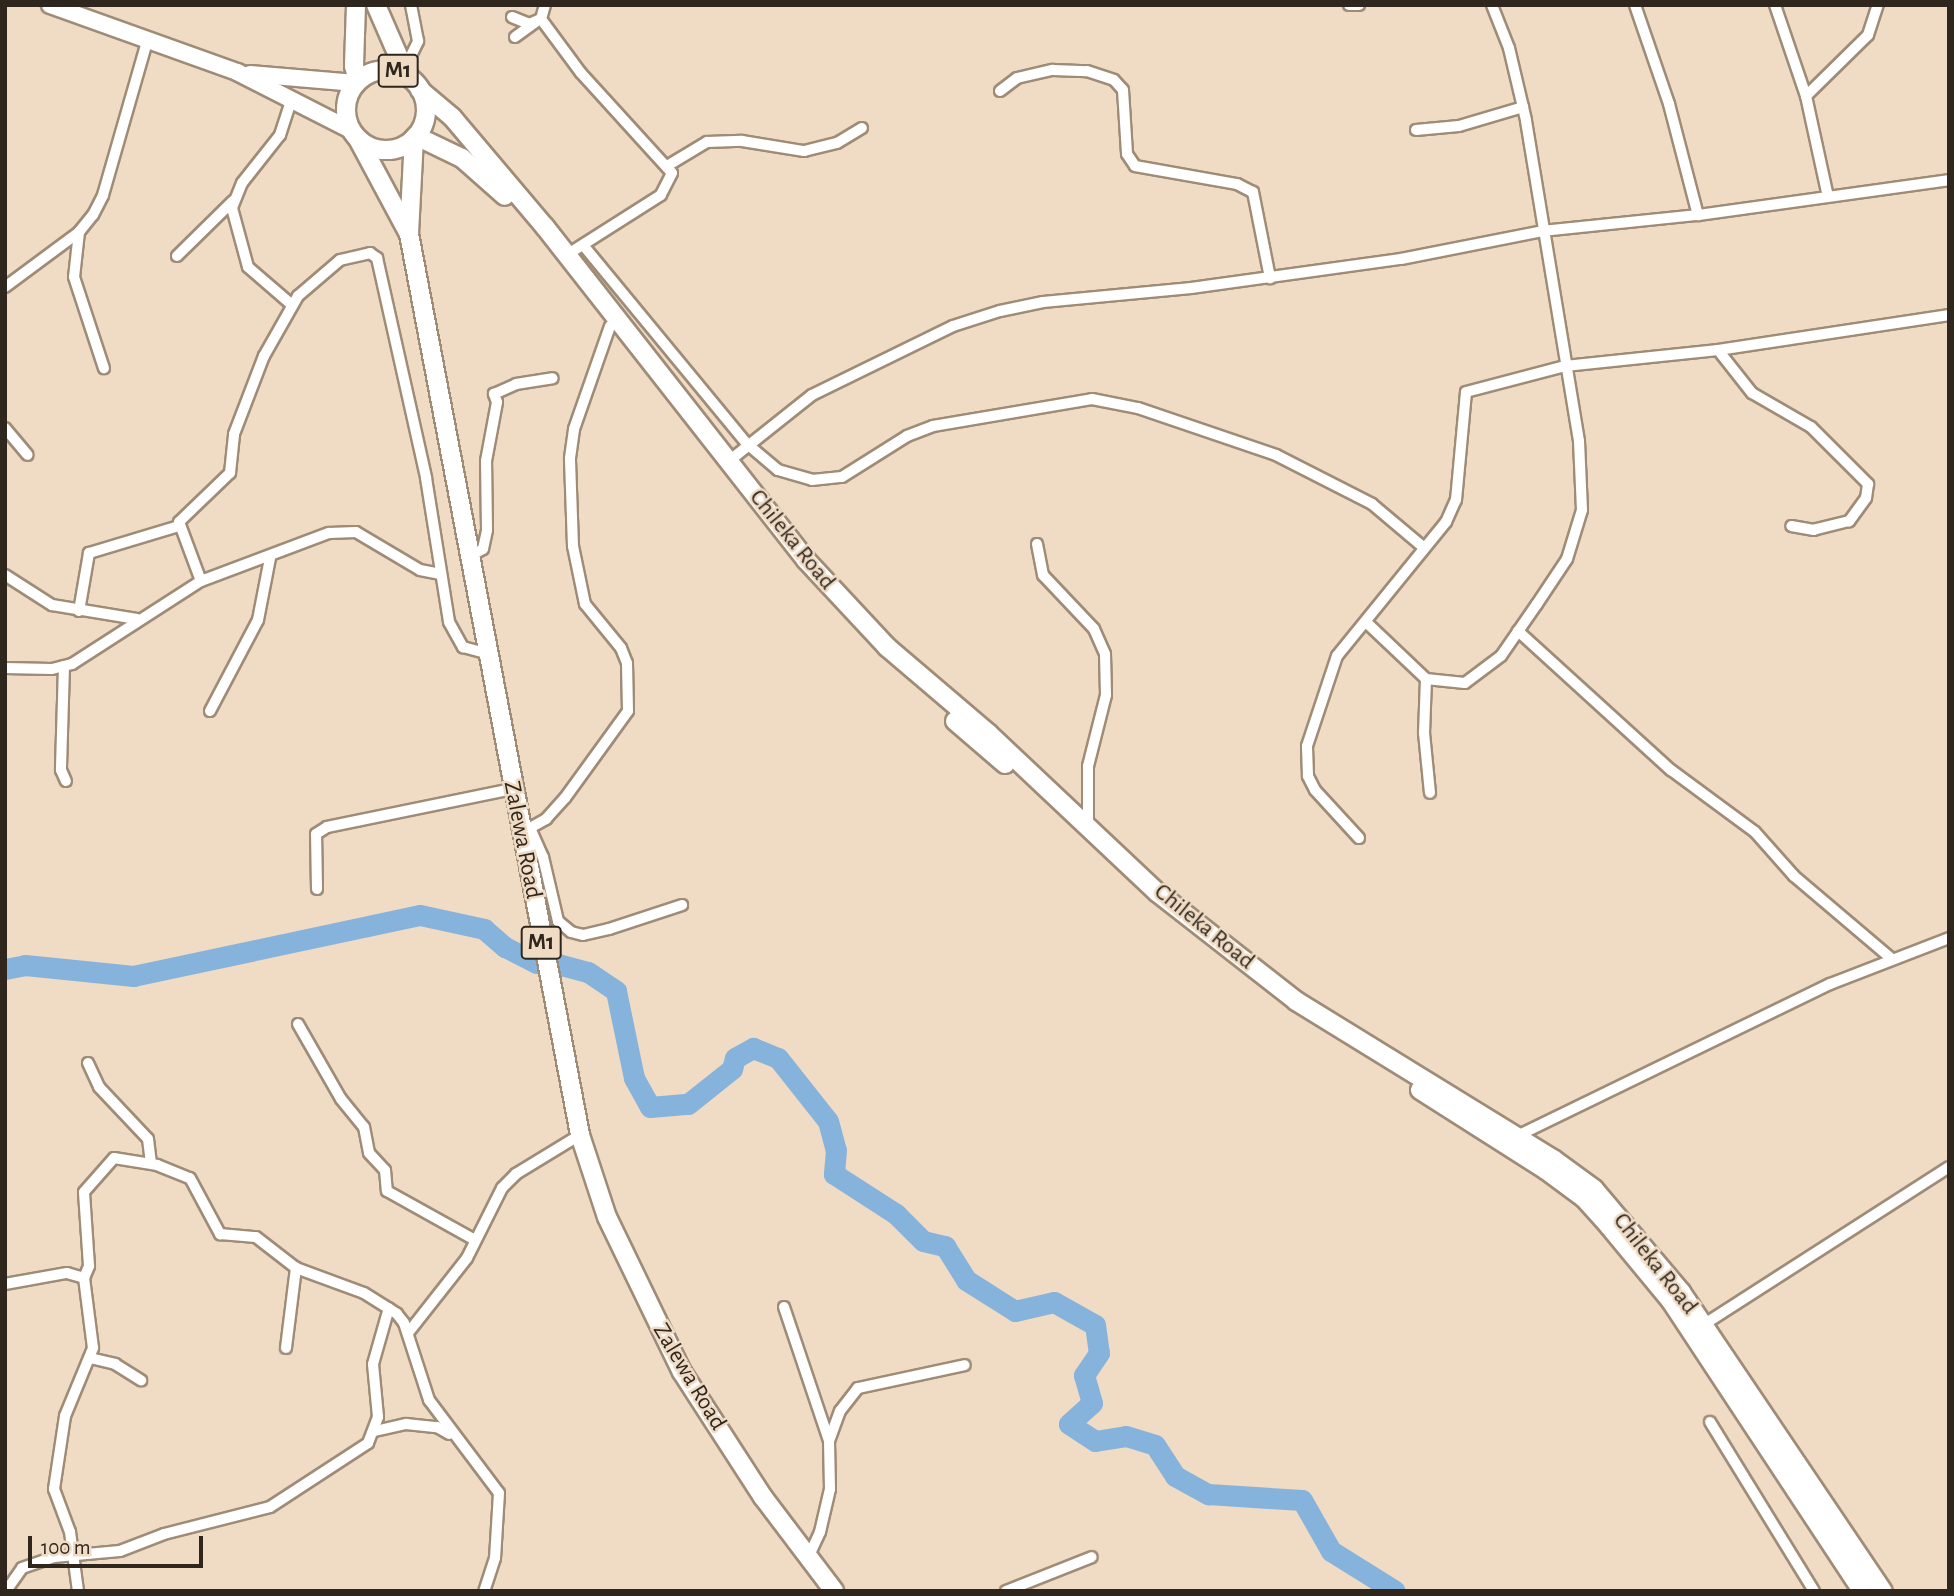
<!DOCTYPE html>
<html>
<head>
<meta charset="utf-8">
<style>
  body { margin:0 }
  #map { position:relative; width:1954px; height:1596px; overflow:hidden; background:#f0dbc5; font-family:"Alegreya Sans",sans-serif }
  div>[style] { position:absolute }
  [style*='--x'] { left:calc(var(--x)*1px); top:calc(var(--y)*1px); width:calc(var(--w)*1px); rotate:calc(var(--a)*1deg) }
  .river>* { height:21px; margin:-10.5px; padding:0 10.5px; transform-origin:10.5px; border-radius:10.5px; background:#86b3dc }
  .roads { filter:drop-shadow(2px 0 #9f8c77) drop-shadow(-2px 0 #9f8c77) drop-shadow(0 2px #9f8c77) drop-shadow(0 -2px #9f8c77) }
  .minor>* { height:10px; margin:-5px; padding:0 5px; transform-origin:5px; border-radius:5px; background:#fff }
  .secondary>* { height:16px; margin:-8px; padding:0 8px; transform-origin:8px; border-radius:8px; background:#fff }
  .trunk>* { height:18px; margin:-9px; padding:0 9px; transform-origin:9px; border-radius:9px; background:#fff }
  .trunk>.ring { margin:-9px; padding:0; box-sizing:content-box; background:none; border:18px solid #fff; border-radius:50% }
  span { translate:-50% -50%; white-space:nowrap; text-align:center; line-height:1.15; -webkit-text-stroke:5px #f0dbc5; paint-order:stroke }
  .shield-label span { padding:2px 5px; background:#f0dbc5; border:2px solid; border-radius:5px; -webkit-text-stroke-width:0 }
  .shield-label { font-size:23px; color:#2f271e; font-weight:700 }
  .street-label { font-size:24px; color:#2f271e }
  .frame { position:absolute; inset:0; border:7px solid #2f271e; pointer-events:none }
  .scale { position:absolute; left:28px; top:1536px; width:175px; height:32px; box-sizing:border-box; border:4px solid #2f271e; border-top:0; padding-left:9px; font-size:21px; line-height:24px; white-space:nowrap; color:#2f271e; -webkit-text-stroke:5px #f0dbc5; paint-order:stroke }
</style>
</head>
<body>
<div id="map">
  <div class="river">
    <div style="--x:554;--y:963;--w:35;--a:15"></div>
    <div style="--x:588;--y:972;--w:34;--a:34"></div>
    <div style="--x:616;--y:991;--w:89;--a:78.3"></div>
    <div style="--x:634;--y:1078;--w:33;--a:61"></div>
    <div style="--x:650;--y:1107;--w:38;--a:-5"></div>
    <div style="--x:688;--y:1104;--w:56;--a:-38.5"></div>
    <div style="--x:732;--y:1069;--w:11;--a:-75"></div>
    <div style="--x:735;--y:1058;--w:21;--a:-29"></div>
    <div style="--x:753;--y:1048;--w:27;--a:22"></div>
    <div style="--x:778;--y:1058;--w:80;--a:51.6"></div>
    <div style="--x:828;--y:1121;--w:30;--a:75"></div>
    <div style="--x:836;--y:1150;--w:24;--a:95"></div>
    <div style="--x:834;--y:1174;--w:74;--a:32.8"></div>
    <div style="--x:896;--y:1214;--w:38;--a:45"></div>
    <div style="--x:923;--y:1241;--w:23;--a:13"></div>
    <div style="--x:945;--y:1246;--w:40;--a:58"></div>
    <div style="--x:966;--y:1280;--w:58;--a:32.3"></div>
    <div style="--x:1015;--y:1311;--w:40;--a:-13"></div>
    <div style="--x:1054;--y:1302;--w:47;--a:29.3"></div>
    <div style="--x:1095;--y:1325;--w:28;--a:82"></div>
    <div style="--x:1099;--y:1353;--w:27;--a:124"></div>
    <div style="--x:1084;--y:1375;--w:29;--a:74"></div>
    <div style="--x:1092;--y:1403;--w:31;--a:138"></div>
    <div style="--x:1069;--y:1424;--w:31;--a:33"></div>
    <div style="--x:1095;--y:1441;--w:31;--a:-9"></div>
    <div style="--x:1126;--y:1436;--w:30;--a:17"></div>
    <div style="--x:1155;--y:1445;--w:37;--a:57"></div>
    <div style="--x:1175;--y:1476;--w:38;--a:29"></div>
    <div style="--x:1208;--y:1494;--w:94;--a:3.7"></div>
    <div style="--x:1302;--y:1500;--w:59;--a:60.4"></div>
    <div style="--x:1331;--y:1551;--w:75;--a:32"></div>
    <div style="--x:5;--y:969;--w:20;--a:-11"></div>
    <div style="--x:25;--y:965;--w:109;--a:5.8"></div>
    <div style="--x:133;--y:976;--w:293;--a:-12"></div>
    <div style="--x:420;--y:915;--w:66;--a:12.3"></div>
    <div style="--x:484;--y:929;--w:28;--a:41"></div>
    <div style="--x:505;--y:947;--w:35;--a:27"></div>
  </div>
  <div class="roads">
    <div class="minor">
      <div style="--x:545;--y:5;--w:15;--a:106"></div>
      <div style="--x:541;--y:19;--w:67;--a:53.5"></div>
      <div style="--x:581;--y:73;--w:135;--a:47.7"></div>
      <div style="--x:672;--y:173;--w:25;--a:117"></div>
      <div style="--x:661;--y:195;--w:110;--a:147.6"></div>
      <div style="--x:1349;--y:5;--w:10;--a:0"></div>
      <div style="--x:1635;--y:5;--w:105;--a:71"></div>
      <div style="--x:1669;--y:104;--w:115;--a:75.4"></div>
      <div style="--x:1775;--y:5;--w:96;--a:71.2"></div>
      <div style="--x:1806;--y:96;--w:103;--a:77.7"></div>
      <div style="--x:512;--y:17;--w:18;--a:22"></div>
      <div style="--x:529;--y:24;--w:13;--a:-23"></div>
      <div style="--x:515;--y:37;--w:26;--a:-36"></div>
      <div style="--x:406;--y:66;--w:28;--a:-64"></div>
      <div style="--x:418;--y:41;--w:37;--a:-101"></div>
      <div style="--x:1000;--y:91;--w:21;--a:-37"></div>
      <div style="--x:1017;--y:78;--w:37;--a:-13"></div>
      <div style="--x:1053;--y:70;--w:34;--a:2"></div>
      <div style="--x:1087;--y:71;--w:28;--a:18"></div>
      <div style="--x:1114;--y:80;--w:13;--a:48"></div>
      <div style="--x:1123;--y:90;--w:64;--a:86.4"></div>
      <div style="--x:1127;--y:154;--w:14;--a:56"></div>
      <div style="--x:1135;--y:166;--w:104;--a:10"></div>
      <div style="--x:1237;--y:184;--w:18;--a:27"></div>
      <div style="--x:1253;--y:192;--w:88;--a:78.8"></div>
      <div style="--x:1806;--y:96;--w:87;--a:-44.5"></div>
      <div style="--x:1868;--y:35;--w:32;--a:-72"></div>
      <div style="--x:292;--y:98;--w:39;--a:108"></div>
      <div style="--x:280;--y:135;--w:61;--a:128.4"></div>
      <div style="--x:242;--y:183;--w:27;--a:112"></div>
      <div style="--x:232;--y:208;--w:61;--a:74.8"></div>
      <div style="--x:248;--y:267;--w:58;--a:40.8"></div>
      <div style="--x:1416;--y:130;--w:43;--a:-5.3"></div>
      <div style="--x:1459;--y:126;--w:67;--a:-16.5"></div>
      <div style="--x:667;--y:166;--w:47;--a:-31"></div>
      <div style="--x:707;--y:142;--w:35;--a:-2"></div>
      <div style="--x:742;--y:141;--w:63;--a:9.2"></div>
      <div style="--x:804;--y:151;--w:34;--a:-14"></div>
      <div style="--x:837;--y:143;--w:29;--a:-31"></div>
      <div style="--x:79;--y:232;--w:45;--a:96.3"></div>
      <div style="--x:74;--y:277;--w:96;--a:71.8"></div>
      <div style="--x:583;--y:245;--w:256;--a:50.5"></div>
      <div style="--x:746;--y:443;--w:42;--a:40.2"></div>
      <div style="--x:778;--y:470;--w:35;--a:16"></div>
      <div style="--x:812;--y:480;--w:30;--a:-6"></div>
      <div style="--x:842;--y:477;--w:77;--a:-32.2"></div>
      <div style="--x:907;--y:436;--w:28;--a:-21"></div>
      <div style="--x:933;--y:426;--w:161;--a:-9.6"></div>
      <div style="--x:1092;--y:399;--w:47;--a:11.1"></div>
      <div style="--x:1138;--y:408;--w:146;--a:18.8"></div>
      <div style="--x:1276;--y:455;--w:108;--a:27"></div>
      <div style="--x:1372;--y:504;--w:67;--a:40.1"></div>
      <div style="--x:177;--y:256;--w:78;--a:-44.5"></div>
      <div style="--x:5;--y:287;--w:92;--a:-36.6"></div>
      <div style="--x:79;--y:232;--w:22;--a:-51"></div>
      <div style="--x:93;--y:215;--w:22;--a:-63"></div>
      <div style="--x:103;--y:195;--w:163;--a:-74"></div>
      <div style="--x:1718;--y:350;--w:55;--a:51.7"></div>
      <div style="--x:1752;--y:393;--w:68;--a:30"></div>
      <div style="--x:1811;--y:427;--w:81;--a:45"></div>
      <div style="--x:1868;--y:484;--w:14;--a:98"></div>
      <div style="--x:1866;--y:498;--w:29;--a:126"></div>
      <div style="--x:1849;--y:521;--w:36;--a:166"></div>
      <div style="--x:1814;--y:530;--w:23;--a:-170"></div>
      <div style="--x:5;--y:428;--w:35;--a:50"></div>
      <div style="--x:729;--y:461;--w:106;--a:-38.5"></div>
      <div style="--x:812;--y:395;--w:157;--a:-26.1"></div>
      <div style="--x:953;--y:326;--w:49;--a:-17.7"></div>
      <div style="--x:1000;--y:311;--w:44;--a:-11.8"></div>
      <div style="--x:1043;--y:302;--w:149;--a:-5.4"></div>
      <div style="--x:1191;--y:288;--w:212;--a:-7.9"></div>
      <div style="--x:1401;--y:259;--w:144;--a:-11.2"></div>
      <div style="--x:1542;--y:231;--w:157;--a:-5.9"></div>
      <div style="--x:1698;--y:215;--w:253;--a:-7.9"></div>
      <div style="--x:1037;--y:544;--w:32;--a:79"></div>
      <div style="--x:1043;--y:575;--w:74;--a:46.6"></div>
      <div style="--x:1094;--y:629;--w:27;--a:66"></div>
      <div style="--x:1105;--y:654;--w:41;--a:88.6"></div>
      <div style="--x:1106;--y:695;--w:73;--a:104.2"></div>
      <div style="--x:1088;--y:766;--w:58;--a:90"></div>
      <div style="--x:469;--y:557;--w:16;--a:-30"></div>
      <div style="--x:483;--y:549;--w:19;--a:-78"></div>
      <div style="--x:487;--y:530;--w:69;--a:-90.8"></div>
      <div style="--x:486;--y:461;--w:60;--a:-79.4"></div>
      <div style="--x:497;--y:402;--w:9;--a:-111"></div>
      <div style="--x:494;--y:394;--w:24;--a:-24"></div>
      <div style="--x:516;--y:384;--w:37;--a:-9"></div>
      <div style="--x:5;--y:575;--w:56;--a:32.6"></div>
      <div style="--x:52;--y:605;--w:86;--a:9.4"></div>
      <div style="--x:201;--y:581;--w:63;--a:-110.4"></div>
      <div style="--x:179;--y:522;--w:71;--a:-43.9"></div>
      <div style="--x:230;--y:473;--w:39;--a:-84"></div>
      <div style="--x:234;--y:434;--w:84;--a:-69"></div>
      <div style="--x:264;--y:356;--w:69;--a:-60.5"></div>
      <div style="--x:298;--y:296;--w:55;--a:-40.6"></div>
      <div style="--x:340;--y:260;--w:31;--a:-13"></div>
      <div style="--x:370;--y:253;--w:9;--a:36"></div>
      <div style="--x:377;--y:258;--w:225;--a:77.4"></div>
      <div style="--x:426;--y:478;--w:146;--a:80.9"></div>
      <div style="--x:449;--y:622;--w:29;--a:61"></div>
      <div style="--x:463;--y:647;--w:24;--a:15"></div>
      <div style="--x:79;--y:611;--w:59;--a:-80.2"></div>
      <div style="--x:89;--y:553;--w:94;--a:-16.7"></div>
      <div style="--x:1366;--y:622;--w:83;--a:43.5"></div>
      <div style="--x:1426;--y:679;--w:39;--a:6"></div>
      <div style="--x:1465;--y:683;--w:45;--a:-36.9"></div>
      <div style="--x:1501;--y:656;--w:63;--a:-55.3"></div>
      <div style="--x:1537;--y:604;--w:54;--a:-56.3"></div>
      <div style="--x:1567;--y:559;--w:51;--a:-73"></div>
      <div style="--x:1582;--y:510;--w:69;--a:-92.5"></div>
      <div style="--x:1579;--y:441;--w:325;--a:-99.4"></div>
      <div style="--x:1526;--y:120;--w:74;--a:-103.3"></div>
      <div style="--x:1509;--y:48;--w:46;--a:-111.6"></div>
      <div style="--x:1518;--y:631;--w:207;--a:42.3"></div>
      <div style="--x:1671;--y:770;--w:104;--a:36.4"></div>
      <div style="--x:1755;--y:832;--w:59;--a:48.4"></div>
      <div style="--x:1794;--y:876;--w:128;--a:40.3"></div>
      <div style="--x:64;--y:666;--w:104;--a:91.7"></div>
      <div style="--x:61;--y:770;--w:12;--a:66"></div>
      <div style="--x:5;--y:668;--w:47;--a:1.2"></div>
      <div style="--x:52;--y:669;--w:21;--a:-14"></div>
      <div style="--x:72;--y:664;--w:153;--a:-32.8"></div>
      <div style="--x:201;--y:581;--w:137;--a:-20.6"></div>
      <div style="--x:329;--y:533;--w:27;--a:-2"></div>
      <div style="--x:356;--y:532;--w:74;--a:30.7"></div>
      <div style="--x:420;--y:570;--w:21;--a:11"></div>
      <div style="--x:1426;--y:679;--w:54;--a:92.1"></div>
      <div style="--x:1424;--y:733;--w:60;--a:84.3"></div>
      <div style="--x:210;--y:711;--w:103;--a:-62.2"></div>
      <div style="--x:258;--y:620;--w:63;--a:-79"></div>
      <div style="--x:530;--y:828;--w:32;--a:66"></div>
      <div style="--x:543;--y:857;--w:66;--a:76.8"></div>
      <div style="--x:558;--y:921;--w:17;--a:40"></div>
      <div style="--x:571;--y:932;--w:12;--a:14"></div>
      <div style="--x:583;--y:935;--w:27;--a:-13"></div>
      <div style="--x:609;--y:929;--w:77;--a:-18.2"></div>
      <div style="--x:521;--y:833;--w:29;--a:-29"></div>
      <div style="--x:546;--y:819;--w:28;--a:-48"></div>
      <div style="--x:565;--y:798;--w:107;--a:-54.1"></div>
      <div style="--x:628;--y:711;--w:48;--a:-91.2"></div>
      <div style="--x:627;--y:663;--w:16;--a:-112"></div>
      <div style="--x:621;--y:648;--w:57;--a:-129.3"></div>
      <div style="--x:585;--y:604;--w:59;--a:-101.7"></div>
      <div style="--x:573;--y:546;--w:88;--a:-92"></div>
      <div style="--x:570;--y:458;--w:29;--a:-82"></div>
      <div style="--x:574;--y:429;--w:109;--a:-70.7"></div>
      <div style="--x:1359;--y:838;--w:65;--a:-132.5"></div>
      <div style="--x:1315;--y:790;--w:16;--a:-117"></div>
      <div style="--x:1308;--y:776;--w:30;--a:-92"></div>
      <div style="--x:1307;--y:746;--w:95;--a:-71.6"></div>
      <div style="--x:1337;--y:656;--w:173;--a:-50.9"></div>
      <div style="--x:1446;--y:522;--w:24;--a:-66"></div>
      <div style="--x:1456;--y:500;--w:108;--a:-84.7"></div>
      <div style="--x:1466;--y:392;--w:102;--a:-14.7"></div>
      <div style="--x:1565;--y:366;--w:154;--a:-6"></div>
      <div style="--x:1718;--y:350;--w:234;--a:-8.6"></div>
      <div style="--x:317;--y:889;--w:55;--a:-91"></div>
      <div style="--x:316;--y:834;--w:13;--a:-32"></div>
      <div style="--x:327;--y:827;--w:189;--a:-11.6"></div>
      <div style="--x:298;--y:1024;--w:86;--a:60.2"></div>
      <div style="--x:341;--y:1099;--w:36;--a:51"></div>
      <div style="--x:364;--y:1127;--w:26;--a:79"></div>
      <div style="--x:369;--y:1153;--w:23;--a:47"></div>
      <div style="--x:385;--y:1170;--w:21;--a:85"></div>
      <div style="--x:387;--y:1191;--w:101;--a:29.1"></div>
      <div style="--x:88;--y:1063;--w:26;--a:65"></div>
      <div style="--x:99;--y:1087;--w:71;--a:46.7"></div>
      <div style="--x:148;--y:1139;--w:24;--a:83"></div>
      <div style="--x:1517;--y:1136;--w:348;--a:-25.9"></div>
      <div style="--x:1830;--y:984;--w:128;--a:-21.1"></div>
      <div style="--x:5;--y:1284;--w:63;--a:-10.1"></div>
      <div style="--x:67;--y:1273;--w:18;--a:16"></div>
      <div style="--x:784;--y:1307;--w:141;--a:71.4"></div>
      <div style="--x:829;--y:1441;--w:48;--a:88.8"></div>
      <div style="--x:830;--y:1489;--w:44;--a:103.1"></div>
      <div style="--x:820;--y:1532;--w:29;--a:115"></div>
      <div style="--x:1703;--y:1325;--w:292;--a:-32.7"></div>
      <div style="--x:408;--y:1333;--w:95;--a:-51.8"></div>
      <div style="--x:467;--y:1258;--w:78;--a:-63.4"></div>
      <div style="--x:502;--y:1188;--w:20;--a:-45"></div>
      <div style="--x:516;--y:1174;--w:75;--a:-31.4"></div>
      <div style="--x:286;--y:1348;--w:81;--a:-82.9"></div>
      <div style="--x:90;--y:1358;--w:26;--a:13"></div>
      <div style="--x:115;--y:1364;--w:31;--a:32"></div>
      <div style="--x:1710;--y:1422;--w:198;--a:58.4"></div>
      <div style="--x:375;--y:1431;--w:32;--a:-13"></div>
      <div style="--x:406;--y:1424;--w:31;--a:6"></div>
      <div style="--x:437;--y:1427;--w:14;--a:30"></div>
      <div style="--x:829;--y:1441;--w:32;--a:-70"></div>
      <div style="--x:840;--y:1411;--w:29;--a:-52"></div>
      <div style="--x:858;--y:1388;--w:109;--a:-12.1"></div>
      <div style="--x:6;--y:1591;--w:28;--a:-55"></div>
      <div style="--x:22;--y:1568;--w:34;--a:-19"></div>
      <div style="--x:54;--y:1557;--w:66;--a:-5.2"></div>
      <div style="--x:120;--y:1551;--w:47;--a:-21.1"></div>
      <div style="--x:164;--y:1534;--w:109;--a:-14.3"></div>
      <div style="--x:270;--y:1507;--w:117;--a:-33.1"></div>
      <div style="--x:368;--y:1443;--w:28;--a:-69"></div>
      <div style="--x:378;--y:1417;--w:53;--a:-95.4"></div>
      <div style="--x:373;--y:1364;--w:58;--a:-74.1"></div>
      <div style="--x:78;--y:1591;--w:60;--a:-97.7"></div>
      <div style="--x:70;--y:1532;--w:46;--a:-110.4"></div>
      <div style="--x:54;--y:1489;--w:74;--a:-81.4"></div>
      <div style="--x:65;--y:1416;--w:74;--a:-67.6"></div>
      <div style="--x:93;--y:1348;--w:71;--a:-97.3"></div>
      <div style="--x:84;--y:1278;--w:13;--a:-67"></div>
      <div style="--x:89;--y:1266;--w:74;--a:-93.9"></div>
      <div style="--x:84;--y:1192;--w:45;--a:-48.6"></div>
      <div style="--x:114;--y:1158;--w:44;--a:9.2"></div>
      <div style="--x:157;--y:1165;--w:35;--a:22"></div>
      <div style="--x:190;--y:1178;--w:64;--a:61.8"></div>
      <div style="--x:220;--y:1234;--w:36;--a:5"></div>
      <div style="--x:256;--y:1237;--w:51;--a:37.8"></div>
      <div style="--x:296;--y:1268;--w:72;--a:20.2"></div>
      <div style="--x:364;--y:1293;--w:39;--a:32"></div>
      <div style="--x:397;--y:1314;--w:11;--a:52"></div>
      <div style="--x:404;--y:1323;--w:81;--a:72"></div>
      <div style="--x:429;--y:1400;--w:116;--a:53"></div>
      <div style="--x:499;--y:1493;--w:65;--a:93.5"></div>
      <div style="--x:495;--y:1558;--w:35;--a:108"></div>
      <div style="--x:1006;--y:1591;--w:92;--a:-21.6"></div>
    </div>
    <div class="secondary">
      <div style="--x:50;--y:5;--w:199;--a:19.7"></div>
      <div style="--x:237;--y:72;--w:128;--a:27"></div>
      <div style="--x:250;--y:74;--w:106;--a:4.9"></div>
    </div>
    <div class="trunk">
      <div style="--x:356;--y:5;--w:61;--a:91.9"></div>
      <div style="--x:354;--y:66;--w:15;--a:74"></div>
      <div style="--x:376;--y:5;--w:77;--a:66.4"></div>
      <div class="ring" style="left:346px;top:70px;width:62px;height:62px"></div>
      <div style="--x:420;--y:90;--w:42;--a:40.2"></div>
      <div style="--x:452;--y:117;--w:144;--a:49.8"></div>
      <div style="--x:545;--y:227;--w:423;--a:51.9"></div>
      <div style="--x:806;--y:560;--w:119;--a:47"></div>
      <div style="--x:887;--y:647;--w:133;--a:40.4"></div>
      <div style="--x:988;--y:733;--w:233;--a:43.3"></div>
      <div style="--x:1158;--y:893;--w:175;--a:38"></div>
      <div style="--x:1296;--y:1001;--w:302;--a:31.6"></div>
      <div style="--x:1553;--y:1159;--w:51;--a:36.2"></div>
      <div style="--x:1594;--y:1189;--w:135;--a:49.8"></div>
      <div style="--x:1681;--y:1292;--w:361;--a:56"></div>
      <div style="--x:416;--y:136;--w:51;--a:25.6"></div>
      <div style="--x:462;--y:158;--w:57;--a:41.5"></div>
      <div style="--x:414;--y:138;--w:96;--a:93"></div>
      <div style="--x:409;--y:234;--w:917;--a:79.25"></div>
      <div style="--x:580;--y:1135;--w:86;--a:71.8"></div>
      <div style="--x:607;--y:1217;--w:172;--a:64.2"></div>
      <div style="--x:682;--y:1372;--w:149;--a:57.1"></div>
      <div style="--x:763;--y:1497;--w:118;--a:52.9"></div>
      <div style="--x:358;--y:139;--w:108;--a:61.8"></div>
      <div style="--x:955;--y:721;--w:66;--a:40.7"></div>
      <div style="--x:1420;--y:1090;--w:149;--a:32.4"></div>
      <div style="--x:1546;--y:1170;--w:47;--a:36.4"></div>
      <div style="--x:1584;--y:1198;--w:38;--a:48"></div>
      <div style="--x:1609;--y:1226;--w:97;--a:50.4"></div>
      <div style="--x:1671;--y:1301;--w:347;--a:56.6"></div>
    </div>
  </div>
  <div class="shield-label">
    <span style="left:398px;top:71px">M1</span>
    <span style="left:541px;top:943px">M1</span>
  </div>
  <div class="street-label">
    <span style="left:792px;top:540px;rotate:51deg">Chileka Road</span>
    <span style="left:522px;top:840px;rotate:79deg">Zalewa Road</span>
    <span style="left:1204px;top:927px;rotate:39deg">Chileka Road</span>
    <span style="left:1655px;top:1264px;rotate:52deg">Chileka Road</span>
    <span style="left:689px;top:1377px;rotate:59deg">Zalewa Road</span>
  </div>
  <div class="frame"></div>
  <div class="scale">100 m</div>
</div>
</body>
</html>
